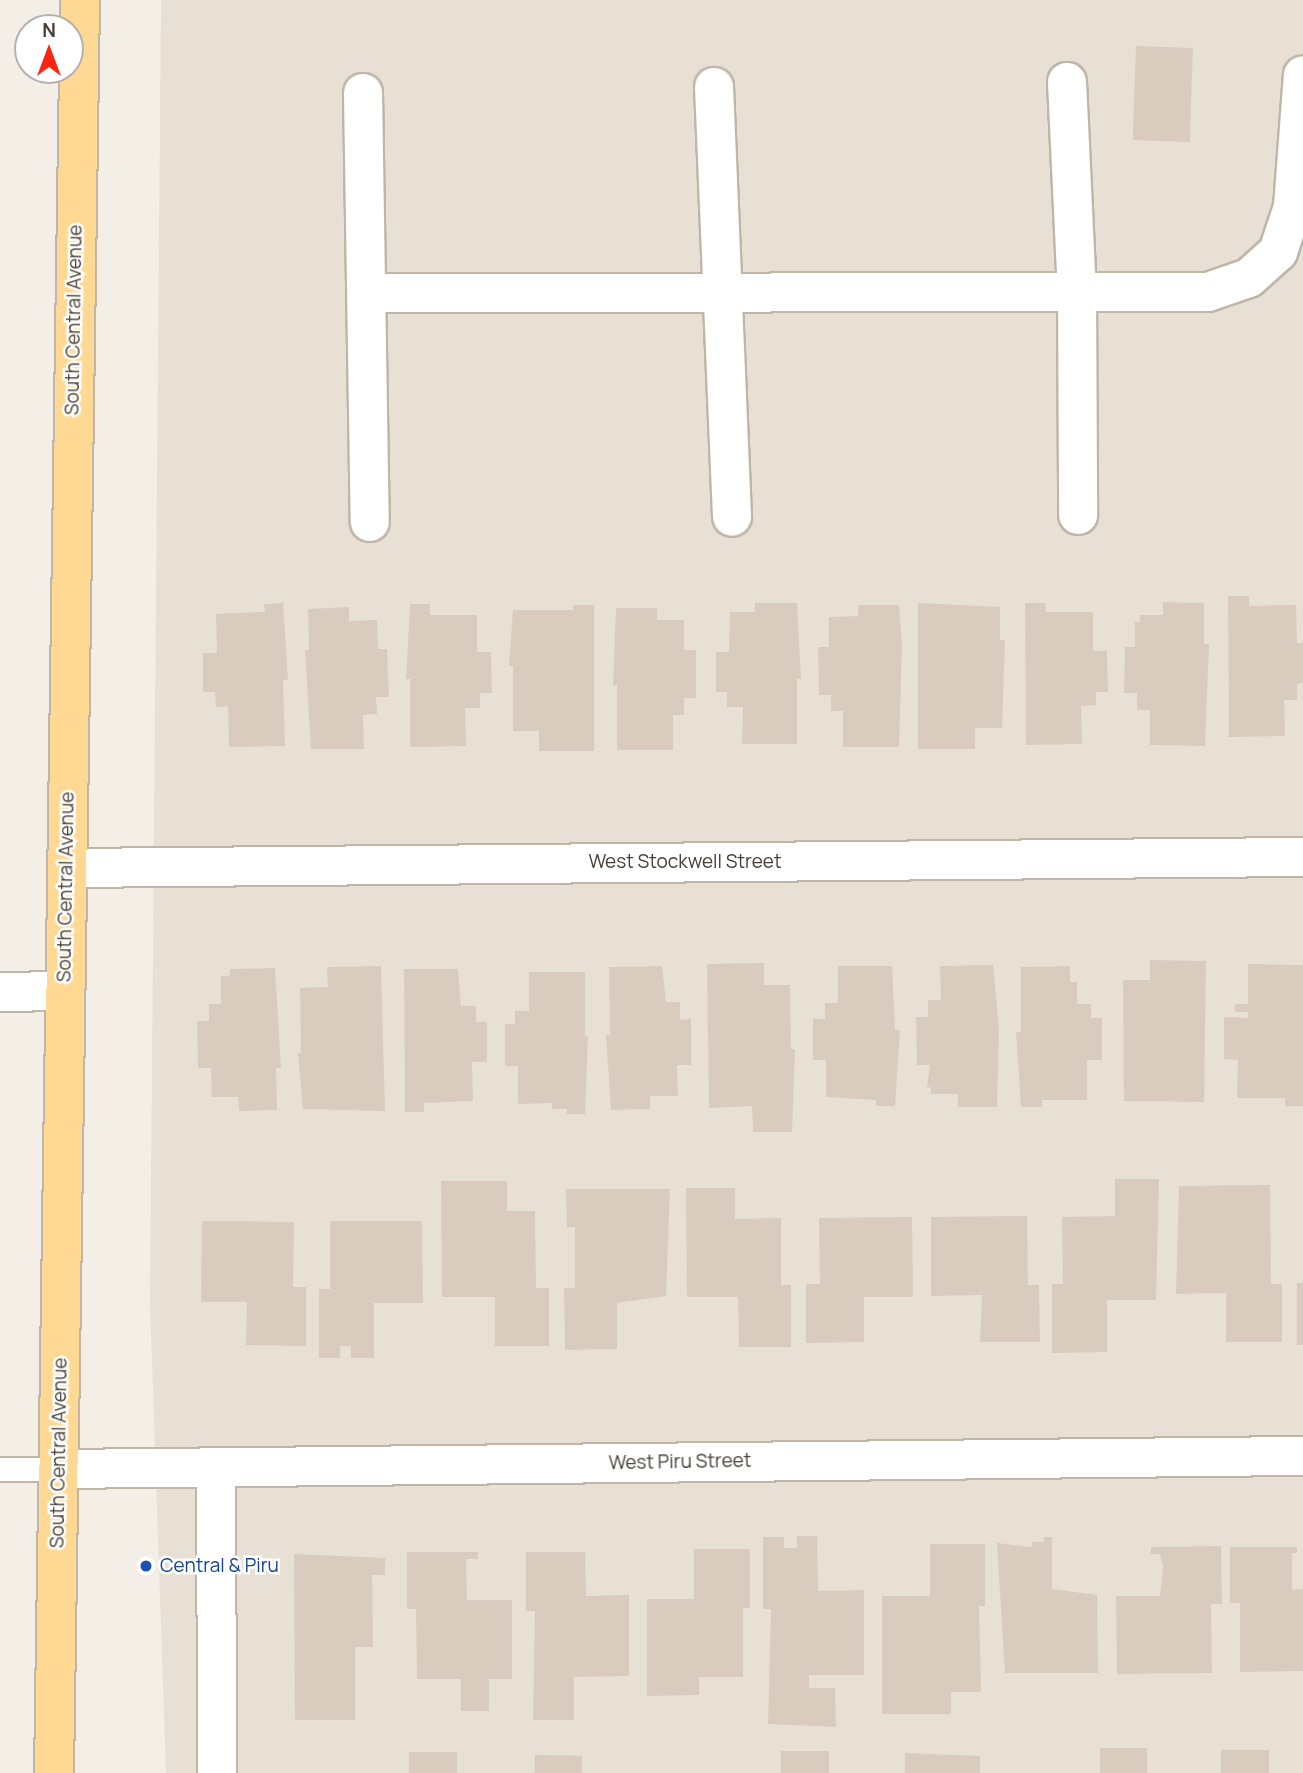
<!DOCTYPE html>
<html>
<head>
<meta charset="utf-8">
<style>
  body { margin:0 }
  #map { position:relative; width:1303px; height:1773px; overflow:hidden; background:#f4efe6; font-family:Manrope,sans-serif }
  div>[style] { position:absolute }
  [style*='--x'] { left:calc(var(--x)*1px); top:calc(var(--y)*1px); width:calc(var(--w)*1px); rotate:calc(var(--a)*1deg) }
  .residential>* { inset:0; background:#e8e0d4 }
  .building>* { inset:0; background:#d9ccbe; transform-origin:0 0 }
  .roads { filter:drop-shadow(2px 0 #c0b6a8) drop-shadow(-2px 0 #c0b6a8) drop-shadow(0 2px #c0b6a8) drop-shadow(0 -2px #c0b6a8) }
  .service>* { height:23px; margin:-11.5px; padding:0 11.5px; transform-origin:11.5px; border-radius:11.5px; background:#fff }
  .minor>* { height:38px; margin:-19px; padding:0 19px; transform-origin:19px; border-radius:19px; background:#fff }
  .tertiary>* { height:38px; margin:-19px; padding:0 19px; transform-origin:19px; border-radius:19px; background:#fff }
  .primary>* { height:38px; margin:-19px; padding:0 19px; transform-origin:19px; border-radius:19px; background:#ffd994 }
  .dots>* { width:19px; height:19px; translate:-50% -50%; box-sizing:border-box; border:4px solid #fff; border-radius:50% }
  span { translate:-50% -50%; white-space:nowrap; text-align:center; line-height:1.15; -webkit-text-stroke:5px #fff; paint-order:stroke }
  .street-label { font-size:19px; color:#473f35 }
  .transit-label { font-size:19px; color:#164399 }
  .left { translate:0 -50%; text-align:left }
  .north { position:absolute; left:14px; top:14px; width:70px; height:70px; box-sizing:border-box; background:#fff; border:2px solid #b5b2ae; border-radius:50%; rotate:0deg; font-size:19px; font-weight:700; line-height:28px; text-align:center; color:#473f35 }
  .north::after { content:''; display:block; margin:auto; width:24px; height:32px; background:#ff2412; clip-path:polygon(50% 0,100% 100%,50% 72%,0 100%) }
</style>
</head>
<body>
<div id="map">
  <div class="residential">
    <div style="clip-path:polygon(161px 0,1303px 0,1303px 1773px,166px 1773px,150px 1304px)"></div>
  </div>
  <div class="building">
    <div style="left:1136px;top:46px;width:57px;height:94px;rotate:2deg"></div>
    <div style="clip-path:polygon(1228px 596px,1249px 596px,1249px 606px,1296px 605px,1297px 643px,1303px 643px,1303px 683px,1297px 684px,1297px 700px,1284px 700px,1285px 736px,1229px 737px)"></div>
    <div style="clip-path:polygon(1163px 602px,1204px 603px,1204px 644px,1209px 644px,1205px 746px,1150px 745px,1150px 710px,1137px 710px,1137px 693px,1124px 693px,1125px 647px,1135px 647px,1135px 622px,1140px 622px,1140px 615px,1163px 615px)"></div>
    <div style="clip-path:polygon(283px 603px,288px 680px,283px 680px,285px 746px,229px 747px,228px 706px,216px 707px,215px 692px,203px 692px,203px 653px,217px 653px,216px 614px,265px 612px,264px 604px)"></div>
    <div style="clip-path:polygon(755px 603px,797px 603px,801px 679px,797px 679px,797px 744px,742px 744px,743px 707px,727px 707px,727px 692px,716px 692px,716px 652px,729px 652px,730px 612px,755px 612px)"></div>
    <div style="clip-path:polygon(918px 603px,1000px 607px,1000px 640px,1005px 640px,1002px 728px,975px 728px,975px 749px,918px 749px)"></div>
    <div style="clip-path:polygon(1025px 603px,1045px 603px,1046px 612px,1093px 612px,1093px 651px,1107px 651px,1108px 692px,1096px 692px,1096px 705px,1081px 706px,1082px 744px,1026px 745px)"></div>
    <div style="clip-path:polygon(410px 604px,430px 604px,430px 615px,477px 615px,477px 652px,491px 652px,492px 693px,480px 693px,480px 708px,465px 708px,466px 746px,410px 747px,410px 679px,406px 679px)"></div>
    <div style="clip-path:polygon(573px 605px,594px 605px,594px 751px,539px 751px,539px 731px,513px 731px,513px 666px,509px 666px,513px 610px,573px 610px)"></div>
    <div style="clip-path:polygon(858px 605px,899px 605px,902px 644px,899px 747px,843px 747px,843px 711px,831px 711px,831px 695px,819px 695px,818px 647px,829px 647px,829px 617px,858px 616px)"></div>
    <div style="clip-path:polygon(349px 607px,349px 621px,377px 620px,378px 649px,387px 649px,389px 697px,376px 697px,377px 714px,363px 715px,364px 749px,311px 749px,305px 650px,309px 650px,308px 609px)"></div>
    <div style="clip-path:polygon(616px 608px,657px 608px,657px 620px,684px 620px,684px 650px,696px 650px,696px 698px,684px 698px,684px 715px,673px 715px,673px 750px,617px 750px,617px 685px,613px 685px)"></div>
    <div style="clip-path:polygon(1150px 960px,1206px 961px,1204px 1102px,1124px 1101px,1123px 980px,1150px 980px)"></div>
    <div style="clip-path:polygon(764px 963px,764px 985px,790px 985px,791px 1049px,795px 1049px,792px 1132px,753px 1132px,752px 1106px,709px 1108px,707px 964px)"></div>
    <div style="clip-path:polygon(1248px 964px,1303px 965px,1303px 1106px,1285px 1106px,1285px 1098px,1237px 1098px,1238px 1060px,1224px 1059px,1224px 1017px,1248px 1018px,1248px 1012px,1235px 1012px,1235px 1004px,1248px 1004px)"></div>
    <div style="clip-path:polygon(993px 965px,999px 1030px,997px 1107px,958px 1107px,958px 1094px,931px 1094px,931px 1087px,927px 1088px,930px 1065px,917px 1065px,916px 1017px,928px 1017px,928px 1000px,941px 1000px,940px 966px)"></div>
    <div style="clip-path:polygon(381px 966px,385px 1111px,303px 1109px,298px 1053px,301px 1053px,300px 988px,328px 987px,327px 967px)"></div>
    <div style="clip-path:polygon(662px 966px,666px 1002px,680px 1002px,680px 1020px,691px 1019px,691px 1065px,677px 1065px,678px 1096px,650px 1096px,650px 1109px,611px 1110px,606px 1035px,610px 1035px,609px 967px)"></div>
    <div style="clip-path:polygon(838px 966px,892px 966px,895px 1030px,900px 1030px,895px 1106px,876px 1106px,876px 1100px,826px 1097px,826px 1060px,813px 1060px,813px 1019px,825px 1019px,825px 1003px,838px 1003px)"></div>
    <div style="clip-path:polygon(1070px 966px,1070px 982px,1077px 982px,1077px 1004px,1091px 1004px,1091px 1018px,1102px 1018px,1102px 1060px,1087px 1060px,1087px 1100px,1042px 1100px,1042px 1107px,1021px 1107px,1016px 1032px,1021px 1032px,1021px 967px)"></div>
    <div style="clip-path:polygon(275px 968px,281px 1068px,276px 1068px,277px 1110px,239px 1111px,238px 1097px,212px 1097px,211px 1068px,198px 1068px,197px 1021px,209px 1021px,209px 1004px,221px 1004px,221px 976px,230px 976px,230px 969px)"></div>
    <div style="clip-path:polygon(404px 969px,458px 969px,461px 1006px,476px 1006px,476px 1022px,487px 1022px,487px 1062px,472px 1062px,473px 1101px,424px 1103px,424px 1112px,405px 1112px)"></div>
    <div style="clip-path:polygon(529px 972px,585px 972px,585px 1036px,588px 1036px,585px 1114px,567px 1114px,567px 1109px,552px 1109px,552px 1103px,518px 1104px,518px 1066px,505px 1066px,505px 1024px,515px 1024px,515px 1011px,529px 1011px)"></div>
    <div style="clip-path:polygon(1115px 1179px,1159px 1179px,1156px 1300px,1107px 1300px,1107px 1352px,1052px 1353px,1052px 1284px,1063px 1284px,1062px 1217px,1115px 1216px)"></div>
    <div style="clip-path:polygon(441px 1181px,507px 1181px,507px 1211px,535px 1211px,536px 1288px,549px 1288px,549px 1346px,495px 1346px,495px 1297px,442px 1297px)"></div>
    <div style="clip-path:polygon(1270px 1185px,1271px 1284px,1282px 1284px,1282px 1342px,1226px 1342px,1226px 1293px,1176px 1294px,1179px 1186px)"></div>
    <div style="clip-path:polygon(686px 1188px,735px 1188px,735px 1219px,781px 1218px,781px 1285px,791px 1285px,791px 1347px,739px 1347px,738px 1297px,687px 1297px)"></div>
    <div style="clip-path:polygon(566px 1189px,670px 1189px,666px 1296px,617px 1303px,617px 1349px,565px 1350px,564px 1288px,575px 1288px,575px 1227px,567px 1227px)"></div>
    <div style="clip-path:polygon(1027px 1216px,1028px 1285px,1039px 1285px,1040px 1342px,980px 1342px,982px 1295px,931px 1296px,931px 1217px)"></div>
    <div style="clip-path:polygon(912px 1217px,913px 1297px,864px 1297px,864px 1342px,806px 1343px,806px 1284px,820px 1284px,819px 1218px)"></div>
    <div style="clip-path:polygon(202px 1221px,294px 1222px,293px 1287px,306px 1287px,306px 1346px,246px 1345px,247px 1302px,201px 1302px)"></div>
    <div style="clip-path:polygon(330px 1221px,422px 1221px,423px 1303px,374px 1303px,374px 1358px,351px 1358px,351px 1346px,340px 1346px,340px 1358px,319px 1358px,319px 1289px,330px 1289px)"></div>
    <div style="left:1297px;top:1283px;width:6px;height:62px"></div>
    <div style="clip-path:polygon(797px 1536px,817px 1536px,818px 1591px,864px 1590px,864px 1675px,809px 1675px,809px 1688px,835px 1688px,836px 1727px,768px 1724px,771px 1609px,763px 1609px,763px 1537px,784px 1537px,784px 1548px,797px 1548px)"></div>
    <div style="clip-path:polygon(1044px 1537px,1052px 1537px,1052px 1589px,1097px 1595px,1098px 1673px,1005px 1673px,997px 1543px,1032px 1547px,1032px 1542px,1044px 1542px)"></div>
    <div style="clip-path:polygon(930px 1544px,985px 1544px,985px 1606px,979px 1606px,981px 1692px,951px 1692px,951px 1714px,882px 1714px,882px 1596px,930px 1596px)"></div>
    <div style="clip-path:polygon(1221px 1546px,1222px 1604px,1211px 1604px,1212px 1673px,1117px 1674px,1116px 1596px,1160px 1596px,1163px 1566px,1160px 1554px,1151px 1554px,1151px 1547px)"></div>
    <div style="clip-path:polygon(1230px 1547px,1297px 1547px,1297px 1553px,1292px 1553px,1292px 1590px,1303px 1589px,1303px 1671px,1240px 1672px,1240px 1603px,1230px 1603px)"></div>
    <div style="clip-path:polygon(694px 1549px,750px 1549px,750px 1608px,743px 1608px,743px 1677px,699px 1677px,699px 1695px,647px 1696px,647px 1599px,694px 1599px)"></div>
    <div style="clip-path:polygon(407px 1552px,478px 1552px,478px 1559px,466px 1559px,467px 1600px,512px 1600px,512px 1679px,489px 1679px,489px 1711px,461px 1711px,461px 1679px,417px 1679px,416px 1609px,407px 1609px)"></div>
    <div style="clip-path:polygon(526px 1552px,585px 1552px,586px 1596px,629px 1595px,629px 1676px,574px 1677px,574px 1720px,533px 1720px,535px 1611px,526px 1611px)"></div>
    <div style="clip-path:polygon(294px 1554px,385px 1558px,385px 1575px,372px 1575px,373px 1647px,355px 1647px,355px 1720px,295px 1720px)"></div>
    <div style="left:1100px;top:1748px;width:47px;height:25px"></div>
    <div style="left:1221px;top:1750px;width:48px;height:23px"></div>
    <div style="left:781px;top:1751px;width:48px;height:22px"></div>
    <div style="left:409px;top:1752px;width:48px;height:21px"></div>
    <div style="clip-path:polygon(905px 1753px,980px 1756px,980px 1773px,905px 1773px)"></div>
    <div style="left:535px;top:1755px;width:47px;height:18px;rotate:1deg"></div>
  </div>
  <div class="roads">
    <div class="service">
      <div style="--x:0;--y:1469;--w:58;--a:0"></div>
    </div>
    <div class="minor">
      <div style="--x:1067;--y:82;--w:210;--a:87.3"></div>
      <div style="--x:1077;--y:292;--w:223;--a:89.7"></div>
      <div style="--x:714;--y:87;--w:430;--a:87.6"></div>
      <div style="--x:363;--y:93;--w:429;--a:89.1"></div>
      <div style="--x:368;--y:293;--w:840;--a:-0.07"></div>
      <div style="--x:1208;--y:292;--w:43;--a:-18.9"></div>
      <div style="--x:1249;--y:278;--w:39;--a:-42"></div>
      <div style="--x:1278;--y:252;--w:47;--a:-71.6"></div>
      <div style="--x:1293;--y:207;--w:132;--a:-85.7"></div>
      <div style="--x:67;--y:868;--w:1236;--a:-0.51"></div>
      <div style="--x:216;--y:1467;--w:306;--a:89.8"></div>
      <div style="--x:58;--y:1469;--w:1245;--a:-0.6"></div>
    </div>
    <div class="tertiary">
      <div style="--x:0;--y:992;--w:65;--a:-0.9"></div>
    </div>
    <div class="primary">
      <div style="--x:54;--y:1773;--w:1773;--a:-89.16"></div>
    </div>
  </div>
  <div class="dots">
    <div style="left:146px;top:1566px;background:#1a4fb4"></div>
  </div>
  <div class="street-label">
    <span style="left:74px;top:320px;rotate:-89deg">South Central Avenue</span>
    <span style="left:685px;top:862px">West Stockwell Street</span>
    <span style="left:66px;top:887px;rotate:-89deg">South Central Avenue</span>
    <span style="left:59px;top:1453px;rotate:-89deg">South Central Avenue</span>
    <span style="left:680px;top:1462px;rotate:-1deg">West Piru Street</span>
  </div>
  <div class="transit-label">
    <span class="left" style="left:160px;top:1566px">Central &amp; Piru</span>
  </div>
  <div class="north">N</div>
</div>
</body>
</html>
